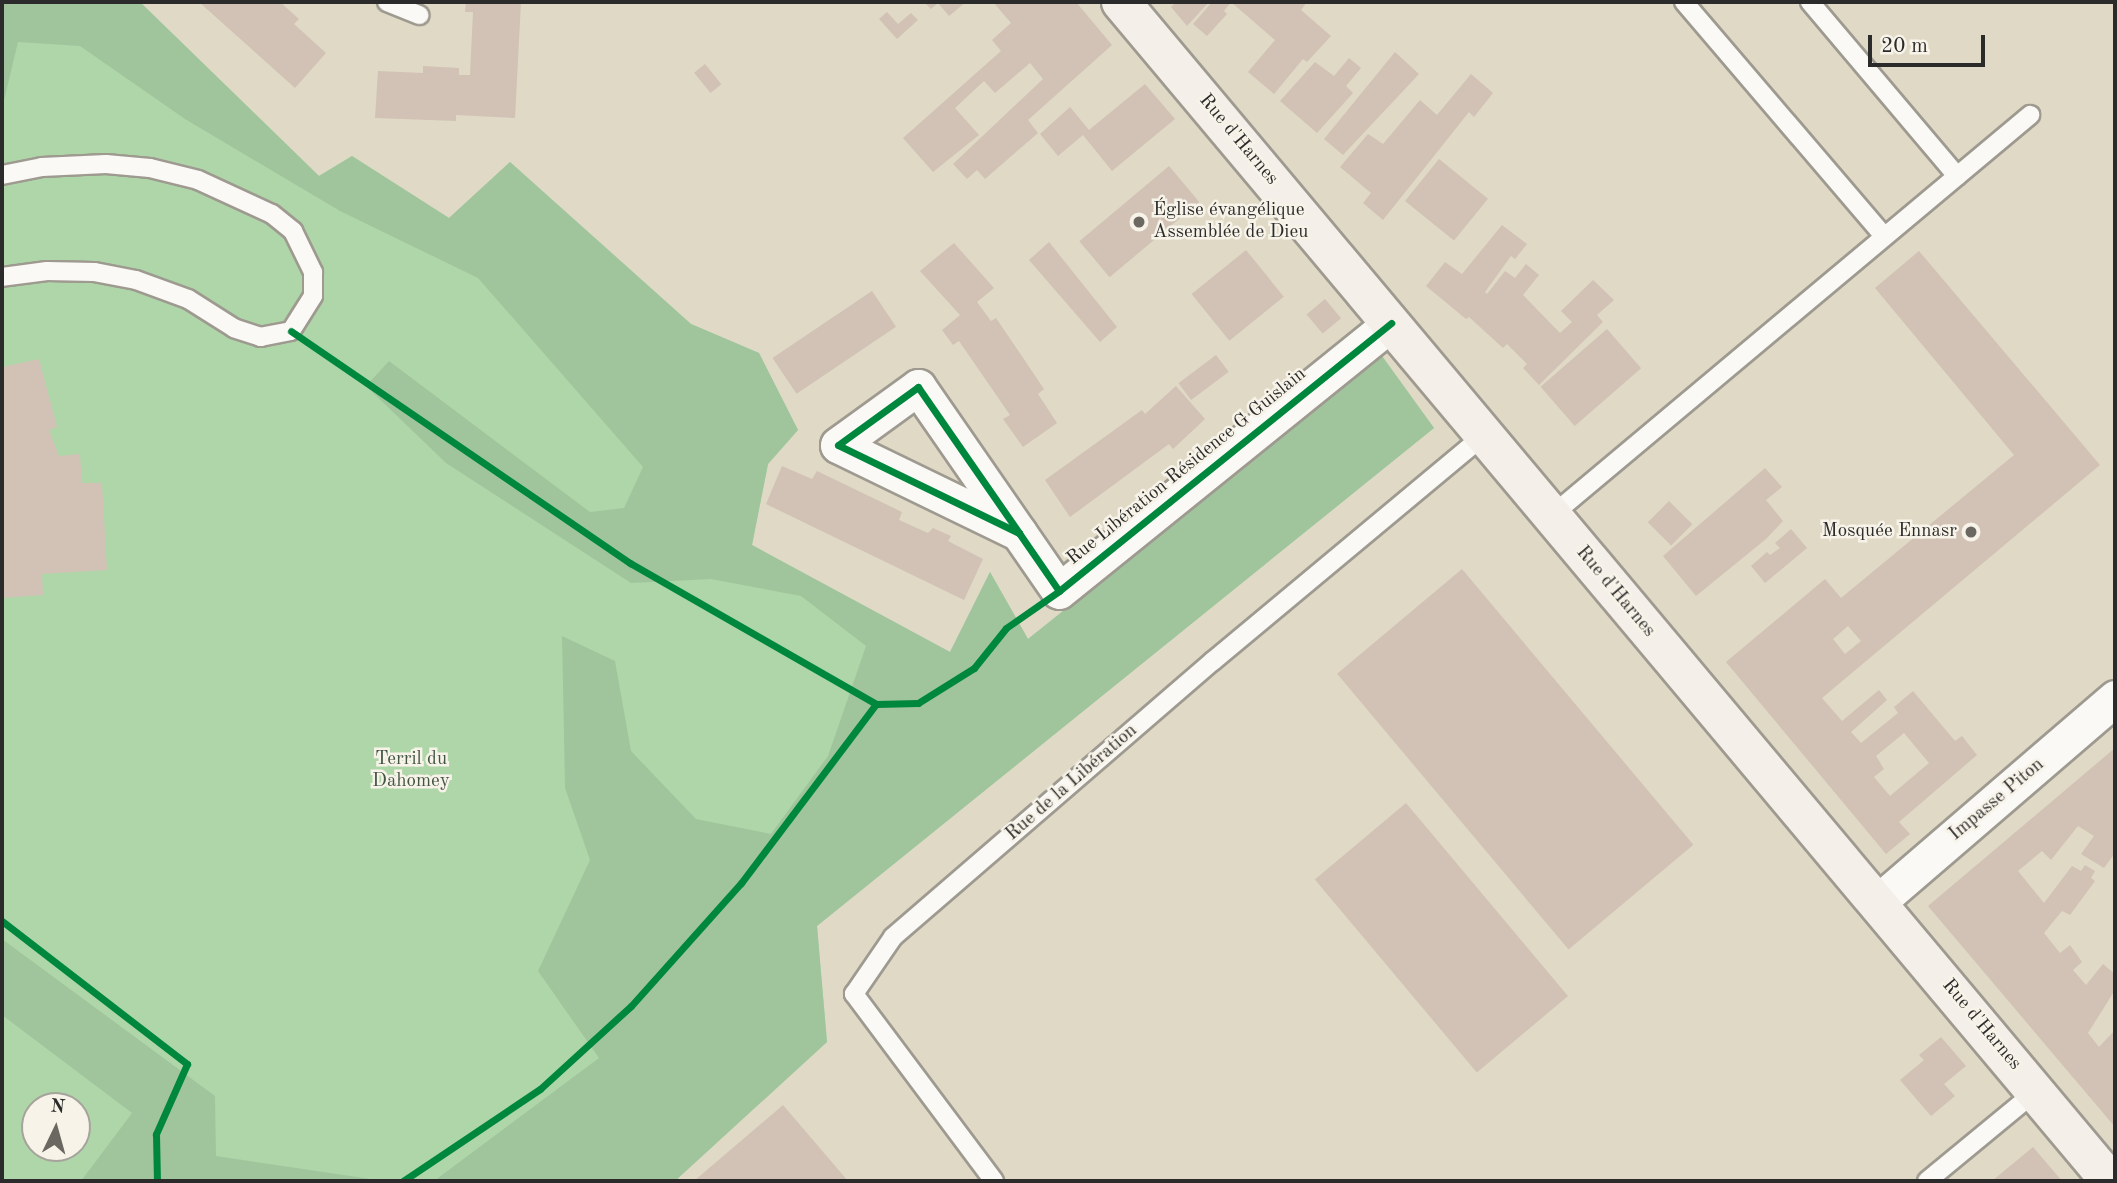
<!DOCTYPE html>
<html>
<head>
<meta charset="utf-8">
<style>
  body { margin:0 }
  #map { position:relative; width:2117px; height:1183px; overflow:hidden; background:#e0d9c6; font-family:"Old Standard TT",serif }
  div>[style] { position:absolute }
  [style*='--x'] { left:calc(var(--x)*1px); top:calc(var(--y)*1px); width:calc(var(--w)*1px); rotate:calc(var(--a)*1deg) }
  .green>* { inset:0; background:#aed6a9 }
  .forest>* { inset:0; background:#a0c59d }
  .building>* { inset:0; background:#d1c2b5; transform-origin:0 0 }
  .roads { filter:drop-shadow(2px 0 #9e9a90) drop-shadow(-2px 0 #9e9a90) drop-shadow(0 2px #9e9a90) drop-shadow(0 -2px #9e9a90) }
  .service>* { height:18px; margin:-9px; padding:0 9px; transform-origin:9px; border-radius:9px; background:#faf9f6 }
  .minor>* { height:35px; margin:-17.5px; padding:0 17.5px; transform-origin:17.5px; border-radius:17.5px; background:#faf9f6 }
  .secondary>* { height:38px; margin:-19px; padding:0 19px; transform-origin:19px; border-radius:19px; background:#f4f0e9 }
  .cycleway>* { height:7px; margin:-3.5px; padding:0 3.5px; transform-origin:3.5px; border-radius:3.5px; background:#00873e }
  .dots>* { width:19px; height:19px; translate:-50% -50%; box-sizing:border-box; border:4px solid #f7f3e8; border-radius:50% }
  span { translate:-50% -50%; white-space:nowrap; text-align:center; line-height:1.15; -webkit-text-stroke:5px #f7f3e8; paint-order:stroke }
  .street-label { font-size:19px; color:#2b2b2b }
  .poi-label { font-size:19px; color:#2b2b2b }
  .left { translate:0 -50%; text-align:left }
  .right { translate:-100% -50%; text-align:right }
  .park-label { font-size:19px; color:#425545 }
  .frame { position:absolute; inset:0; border:4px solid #2b2b2b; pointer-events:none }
  .north { position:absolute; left:21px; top:1092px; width:70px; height:70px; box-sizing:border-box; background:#f7f3e8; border:2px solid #a5a39c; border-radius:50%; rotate:5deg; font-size:19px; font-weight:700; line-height:28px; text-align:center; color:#2b2b2b }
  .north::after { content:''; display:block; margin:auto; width:24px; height:32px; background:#6a6861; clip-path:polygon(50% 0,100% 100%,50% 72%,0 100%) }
  .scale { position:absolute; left:1868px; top:35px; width:117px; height:32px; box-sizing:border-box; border:4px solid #2b2b2b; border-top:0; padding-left:9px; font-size:21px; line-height:24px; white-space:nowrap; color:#2b2b2b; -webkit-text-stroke:5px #f7f3e8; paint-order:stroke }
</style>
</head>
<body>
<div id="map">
  <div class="green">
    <div style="clip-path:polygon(evenodd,2px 2px,140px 2px,319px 176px,352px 156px,449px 218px,510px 162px,691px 324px,759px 353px,798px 430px,768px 464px,752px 545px,950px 652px,990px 572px,1028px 639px,1382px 356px,1434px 428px,817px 926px,827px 1042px,675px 1181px,2px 1181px,2px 2px,35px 1106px,77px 1106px,77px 1148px,35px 1148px,35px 1106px)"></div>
  </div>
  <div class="forest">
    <div style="clip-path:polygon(2px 2px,140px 2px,319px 176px,352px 156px,449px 218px,510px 162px,691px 324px,759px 353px,798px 430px,768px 464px,752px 545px,950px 652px,990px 572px,1028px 639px,1382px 356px,1434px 428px,817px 926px,827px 1042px,675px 1181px,434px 1181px,599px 1058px,538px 971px,590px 860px,565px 788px,562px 636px,615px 661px,631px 751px,696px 819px,771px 834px,828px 756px,866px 646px,801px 596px,711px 579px,631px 583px,446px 463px,366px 386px,389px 361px,590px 512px,624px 508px,643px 467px,478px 278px,340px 211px,185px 119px,80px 46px,18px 42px,2px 109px)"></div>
    <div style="clip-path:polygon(2px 939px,215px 1096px,216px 1156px,384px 1181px,81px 1181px,132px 1113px,2px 1015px)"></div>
  </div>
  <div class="building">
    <div style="clip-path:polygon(199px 2px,280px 2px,299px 19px,294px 24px,326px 53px,295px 88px)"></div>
    <div style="clip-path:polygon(466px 2px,521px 2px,515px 118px,456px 115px,456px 121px,375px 118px,378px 71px,423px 73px,423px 66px,459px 68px,459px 75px,470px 75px,473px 12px,465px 12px)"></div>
    <div style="clip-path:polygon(924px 2px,966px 2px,949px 16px,938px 3px,931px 9px)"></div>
    <div style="clip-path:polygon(993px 2px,1076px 2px,1112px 45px,1028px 120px,1038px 133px,985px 179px,977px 170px,967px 179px,953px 164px,1043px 79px,1030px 63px,995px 93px,984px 81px,955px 108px,979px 135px,933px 172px,903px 138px,1001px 51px,992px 40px,1011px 23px)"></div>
    <div style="clip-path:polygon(1176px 2px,1209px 2px,1187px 26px,1171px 7px)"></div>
    <div style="clip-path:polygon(1212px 2px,1307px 2px,1301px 10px,1331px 36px,1307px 62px,1303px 59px,1274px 94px,1248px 72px,1275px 40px,1231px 2px,1224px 11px,1227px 14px,1207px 36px,1193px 24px)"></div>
    <div style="clip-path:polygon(887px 12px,898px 24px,911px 13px,918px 20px,897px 39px,879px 19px)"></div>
    <div style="clip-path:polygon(1395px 52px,1419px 74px,1343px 155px,1324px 139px)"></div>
    <div style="clip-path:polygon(1349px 58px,1361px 68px,1346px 86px,1353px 93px,1317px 133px,1280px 101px,1315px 62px,1334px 76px)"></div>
    <div style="left:705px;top:64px;width:26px;height:14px;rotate:51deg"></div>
    <div style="clip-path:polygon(1471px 74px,1493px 93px,1474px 117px,1469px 112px,1383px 220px,1363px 203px,1371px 193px,1340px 167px,1368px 134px,1383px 144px,1420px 100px,1437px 115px)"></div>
    <div style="clip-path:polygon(1145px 84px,1175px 119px,1112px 171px,1083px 135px,1058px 156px,1040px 134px,1070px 107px,1089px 130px)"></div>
    <div style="left:1439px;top:159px;width:63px;height:54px;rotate:39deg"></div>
    <div style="left:1169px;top:166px;width:47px;height:117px;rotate:50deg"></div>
    <div style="clip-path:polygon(1502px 225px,1527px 244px,1515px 259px,1511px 256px,1485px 292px,1487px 294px,1505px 271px,1515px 278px,1526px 264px,1539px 275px,1523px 295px,1560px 333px,1572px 322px,1561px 311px,1593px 280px,1614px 300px,1597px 315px,1603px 322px,1539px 385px,1523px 368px,1527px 364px,1507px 344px,1503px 348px,1469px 317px,1466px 319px,1426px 286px,1445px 262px,1462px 274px)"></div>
    <div style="clip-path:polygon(1049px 242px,1117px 327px,1100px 342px,1029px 260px)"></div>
    <div style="clip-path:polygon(954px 243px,994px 288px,977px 302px,991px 321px,996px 318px,1044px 389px,1038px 394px,1057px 423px,1023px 447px,1003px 419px,1010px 415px,959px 341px,953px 345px,942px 330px,960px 315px,920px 271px)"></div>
    <div style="left:1246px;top:250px;width:60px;height:70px;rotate:51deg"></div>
    <div style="clip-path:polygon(evenodd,1919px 251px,2100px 465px,1822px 698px,1842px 721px,1879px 690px,1887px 700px,1851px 732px,1861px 743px,1898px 713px,1894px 707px,1913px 691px,1955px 741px,1962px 736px,1977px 755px,1899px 822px,1910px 834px,1886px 854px,1726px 662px,1825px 579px,1841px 598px,2014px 455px,1875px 288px,1919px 251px,1848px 626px,1861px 641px,1845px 654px,1833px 639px,1848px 626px,1919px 251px,1904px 733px,1929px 763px,1890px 796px,1874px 777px,1884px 769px,1876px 756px,1904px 733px)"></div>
    <div style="left:872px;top:291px;width:43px;height:120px;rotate:56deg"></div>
    <div style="left:1325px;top:299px;width:25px;height:24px;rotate:50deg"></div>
    <div style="left:1607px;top:329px;width:52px;height:88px;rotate:49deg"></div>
    <div style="left:1216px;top:355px;width:21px;height:47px;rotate:53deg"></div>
    <div style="clip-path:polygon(39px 359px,57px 427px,49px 430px,59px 456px,80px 454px,82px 483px,102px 483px,107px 570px,42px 574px,43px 595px,2px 598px,2px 367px)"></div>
    <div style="clip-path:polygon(1176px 386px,1205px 419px,1173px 449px,1169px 444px,1070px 517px,1045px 480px,1142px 410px,1145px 414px)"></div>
    <div style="clip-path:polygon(782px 466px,812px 479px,817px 471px,902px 512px,899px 520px,928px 533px,933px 528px,951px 536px,948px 541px,983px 559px,964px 600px,766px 504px)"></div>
    <div style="clip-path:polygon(1765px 468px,1782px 487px,1766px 500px,1783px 521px,1766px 539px,1696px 596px,1663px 556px)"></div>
    <div style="left:1669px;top:501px;width:33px;height:30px;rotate:45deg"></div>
    <div style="clip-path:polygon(1791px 529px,1807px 548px,1765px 583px,1751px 566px,1767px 552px,1770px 555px,1780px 548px,1775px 543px)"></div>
    <div style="left:1462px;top:569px;width:360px;height:163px;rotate:50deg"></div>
    <div style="clip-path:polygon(2115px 748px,2115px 853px,2104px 868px,2081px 854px,2094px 836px,2078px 826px,2051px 860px,2042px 851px,2018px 871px,2044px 903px,2072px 866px,2081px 871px,2085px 865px,2095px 871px,2091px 878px,2095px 881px,2070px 915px,2062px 911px,2044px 933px,2060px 953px,2070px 945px,2082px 962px,2073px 970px,2086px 985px,2103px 964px,2115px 974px,2115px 990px,2088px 1033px,2099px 1047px,2115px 1030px,2115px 1127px,1928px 906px)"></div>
    <div style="left:1406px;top:803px;width:252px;height:119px;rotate:50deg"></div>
    <div style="clip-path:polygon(1941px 1037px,1966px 1066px,1944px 1084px,1955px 1096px,1931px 1116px,1900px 1080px,1924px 1060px,1919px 1055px)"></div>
    <div style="clip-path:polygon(783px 1105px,848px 1181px,694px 1181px)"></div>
    <div style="clip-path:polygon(2033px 1147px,2062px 1181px,1992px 1181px)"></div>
  </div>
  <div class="roads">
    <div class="service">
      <div style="--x:387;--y:2;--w:35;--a:22"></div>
      <div style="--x:1684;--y:2;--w:308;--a:49.5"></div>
      <div style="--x:1810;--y:2;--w:228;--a:49.8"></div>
      <div style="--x:2;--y:175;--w:41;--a:-11.3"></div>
      <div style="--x:42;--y:167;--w:64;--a:-2.7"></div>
      <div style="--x:106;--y:164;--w:44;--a:5.2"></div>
      <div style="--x:150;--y:168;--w:49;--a:14"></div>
      <div style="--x:198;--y:180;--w:81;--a:24.7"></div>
      <div style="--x:272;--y:214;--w:27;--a:39"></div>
      <div style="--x:293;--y:231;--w:46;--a:64"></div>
      <div style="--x:313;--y:272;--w:24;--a:90"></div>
      <div style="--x:313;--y:296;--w:41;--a:122.2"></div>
      <div style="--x:291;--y:331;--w:31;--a:169"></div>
      <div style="--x:261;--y:337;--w:28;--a:-162"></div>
      <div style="--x:234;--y:328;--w:54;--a:-147.8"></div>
      <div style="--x:188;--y:299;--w:55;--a:-159.9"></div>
      <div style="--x:136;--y:280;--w:43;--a:-169.2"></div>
      <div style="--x:94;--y:272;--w:47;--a:-178.8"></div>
      <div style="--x:47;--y:271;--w:45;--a:172.4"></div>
      <div style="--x:1551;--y:516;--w:625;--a:-39.93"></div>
      <div style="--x:994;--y:1181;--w:234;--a:-126.8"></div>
      <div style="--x:854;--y:994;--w:69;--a:-55.6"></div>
      <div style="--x:893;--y:937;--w:423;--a:-40.8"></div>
      <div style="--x:1213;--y:661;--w:353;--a:-39.8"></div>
      <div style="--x:1927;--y:1181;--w:141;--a:-39.5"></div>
    </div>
    <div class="minor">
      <div style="--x:1019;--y:533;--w:201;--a:-154.1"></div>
      <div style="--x:838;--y:445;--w:99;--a:-35.9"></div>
      <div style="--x:918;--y:387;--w:178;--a:55.3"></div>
      <div style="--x:1019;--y:533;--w:70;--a:55.4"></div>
      <div style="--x:1059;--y:591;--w:427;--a:-38.9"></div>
      <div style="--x:1878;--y:902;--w:313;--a:-40.7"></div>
    </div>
    <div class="secondary">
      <div style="--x:1121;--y:2;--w:1539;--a:50.01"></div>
    </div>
  </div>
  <div class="cycleway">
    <div style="--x:291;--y:331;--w:411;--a:34.4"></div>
    <div style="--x:630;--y:563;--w:284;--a:29.8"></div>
    <div style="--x:876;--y:704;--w:42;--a:-1.4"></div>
    <div style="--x:918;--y:703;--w:66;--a:-32"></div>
    <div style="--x:974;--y:668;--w:51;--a:-51.3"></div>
    <div style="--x:1006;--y:628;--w:65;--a:-34.9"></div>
    <div style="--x:1019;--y:533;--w:201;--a:-154.1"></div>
    <div style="--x:838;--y:445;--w:99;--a:-35.9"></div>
    <div style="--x:918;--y:387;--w:178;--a:55.3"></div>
    <div style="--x:1019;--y:533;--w:70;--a:55.4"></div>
    <div style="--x:1059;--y:591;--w:427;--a:-38.9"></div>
    <div style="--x:2;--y:921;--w:234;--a:37.7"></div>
    <div style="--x:187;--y:1064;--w:77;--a:113.9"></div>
    <div style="--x:156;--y:1134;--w:47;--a:88.8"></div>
    <div style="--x:403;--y:1181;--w:165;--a:-33.9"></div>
    <div style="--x:540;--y:1089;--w:123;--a:-42.4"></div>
    <div style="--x:631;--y:1006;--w:165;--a:-48.2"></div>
    <div style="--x:741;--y:883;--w:224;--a:-53"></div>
  </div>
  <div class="dots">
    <div style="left:1139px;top:222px;background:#6a6861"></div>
    <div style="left:1971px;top:532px;background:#6a6861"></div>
  </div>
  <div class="street-label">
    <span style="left:1238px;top:140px;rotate:50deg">Rue d'Harnes</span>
    <span style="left:1187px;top:467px;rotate:-39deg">Rue Libération Résidence G Guislain</span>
    <span style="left:1615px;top:592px;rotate:50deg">Rue d'Harnes</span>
    <span style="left:1072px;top:783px;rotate:-41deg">Rue de la Libération</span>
    <span style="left:1997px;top:800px;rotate:-40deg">Impasse Piton</span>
    <span style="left:1981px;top:1025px;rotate:50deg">Rue d'Harnes</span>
  </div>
  <div class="poi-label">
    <span class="left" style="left:1153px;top:222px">Église évangélique<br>Assemblée de Dieu</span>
    <span class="right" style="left:1957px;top:532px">Mosquée Ennasr</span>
  </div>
  <div class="park-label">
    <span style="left:411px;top:771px">Terril du<br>Dahomey</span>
  </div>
  <div class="frame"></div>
  <div class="north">N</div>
  <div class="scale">20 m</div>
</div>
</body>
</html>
